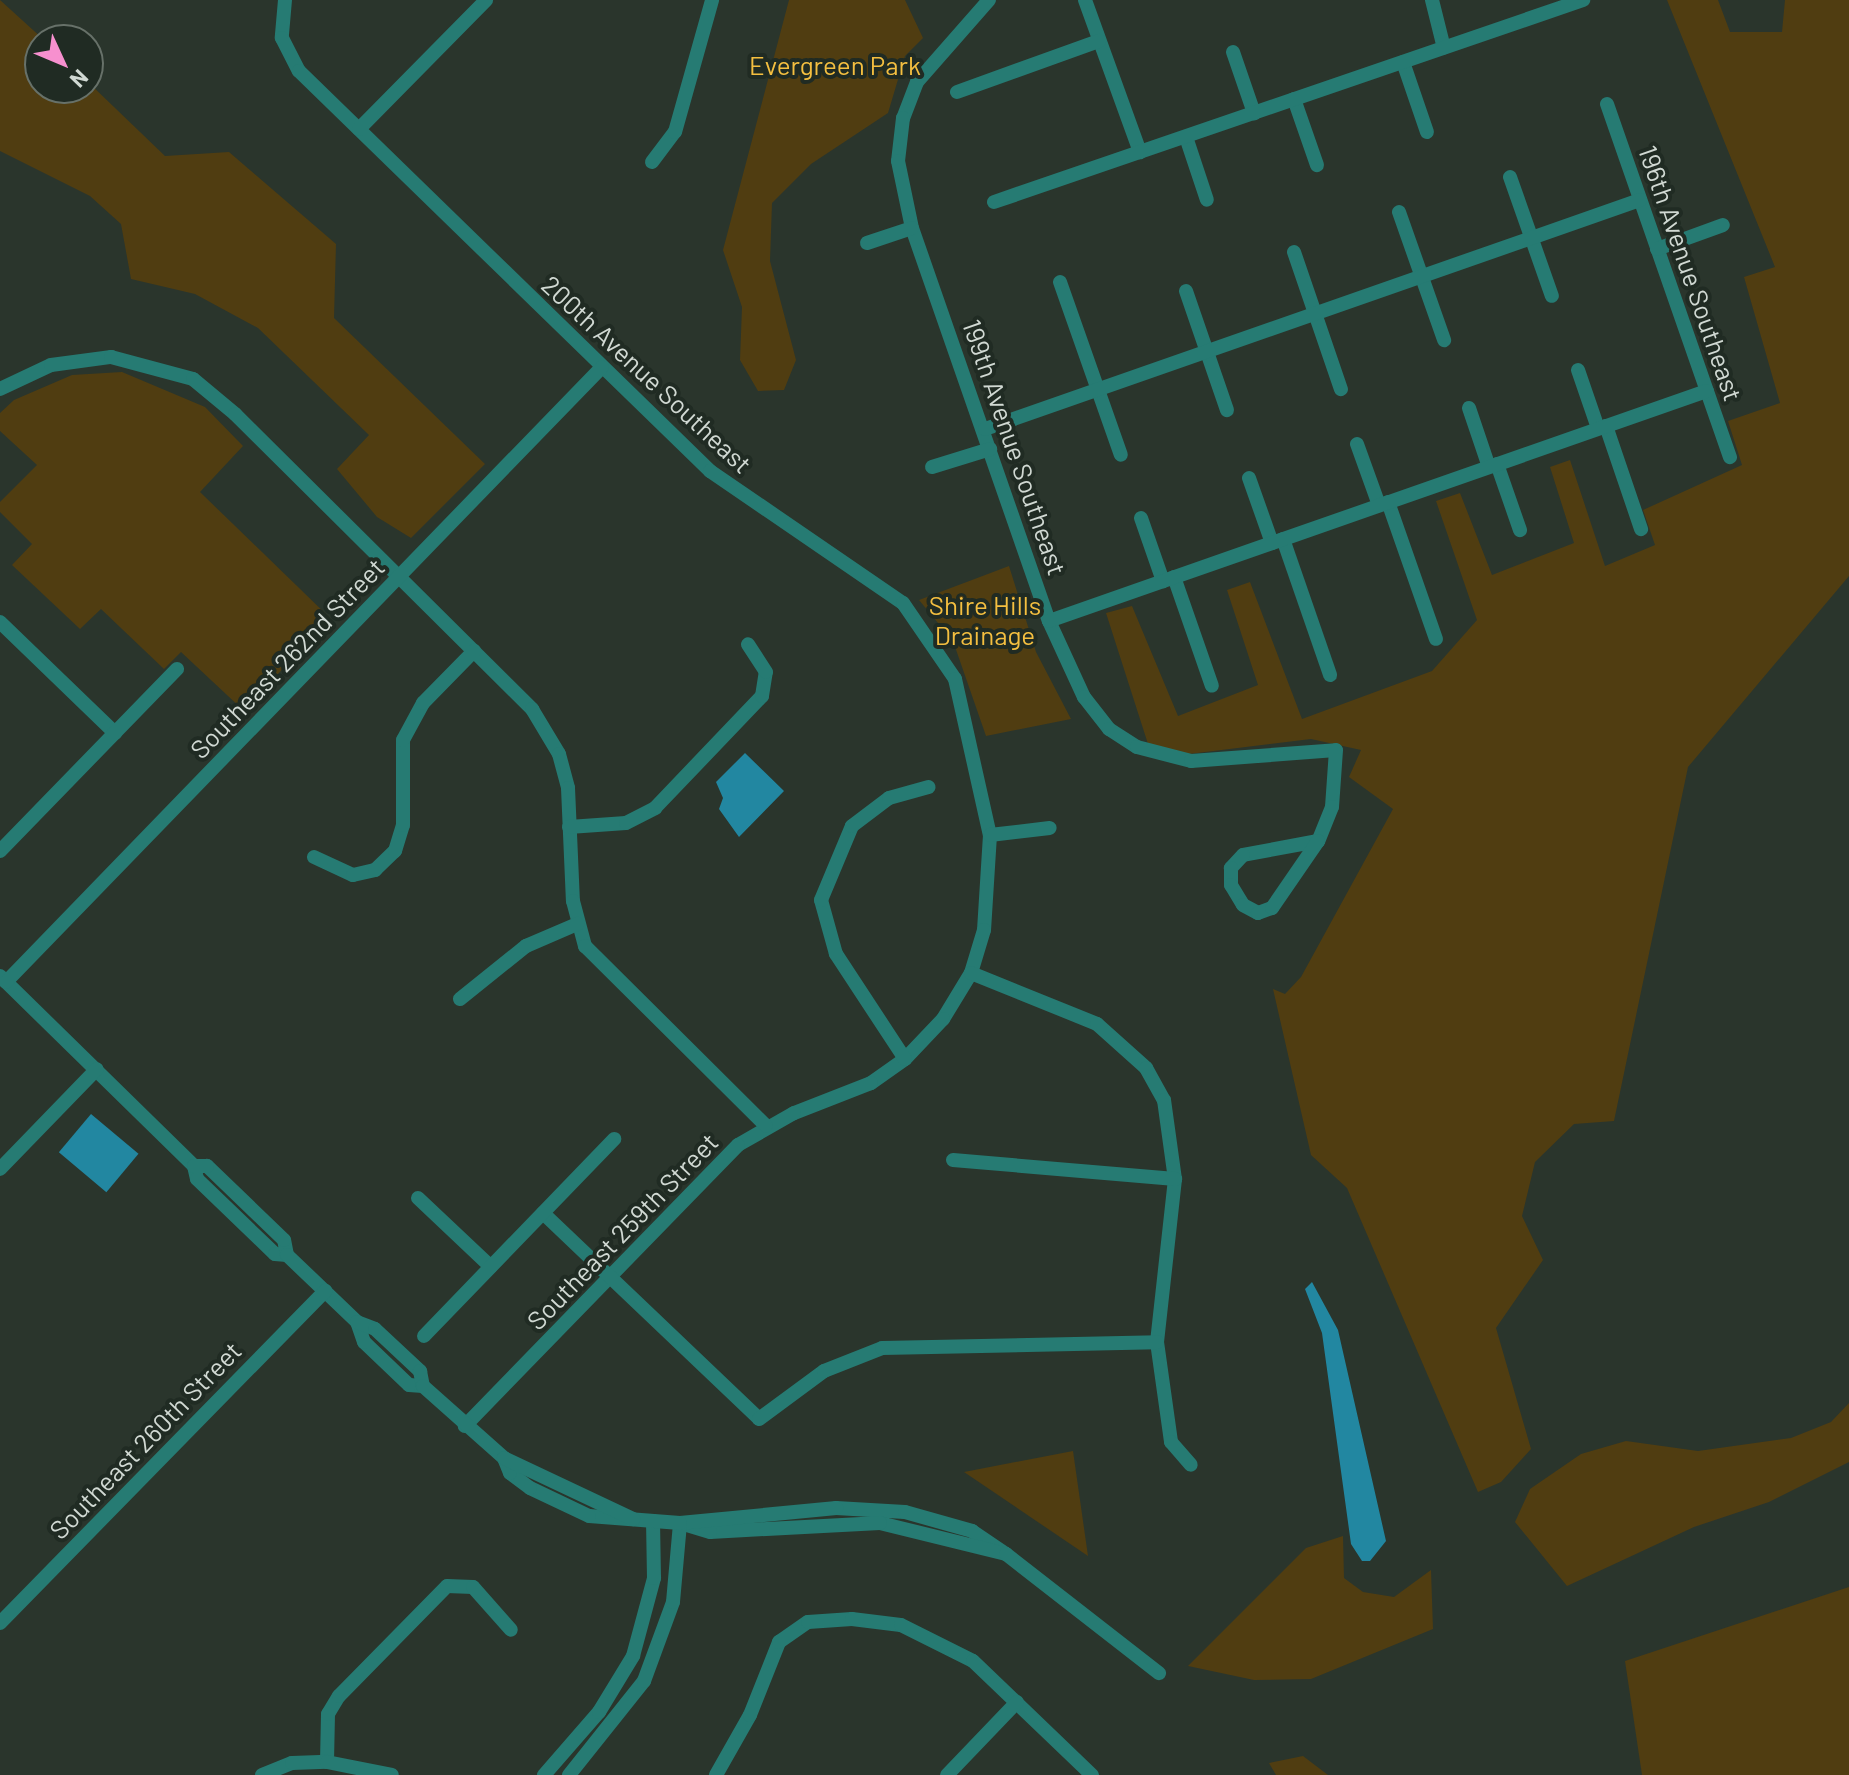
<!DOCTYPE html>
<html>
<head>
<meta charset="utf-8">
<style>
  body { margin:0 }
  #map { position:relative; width:1849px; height:1775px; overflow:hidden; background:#2a352c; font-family:Barlow,sans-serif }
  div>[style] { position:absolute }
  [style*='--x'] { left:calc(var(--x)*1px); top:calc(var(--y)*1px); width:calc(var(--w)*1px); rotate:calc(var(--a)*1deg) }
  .green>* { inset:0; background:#503d11 }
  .water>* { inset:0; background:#2287a1; transform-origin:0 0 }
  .minor>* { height:14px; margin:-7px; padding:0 7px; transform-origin:7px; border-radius:7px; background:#267b73 }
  span { translate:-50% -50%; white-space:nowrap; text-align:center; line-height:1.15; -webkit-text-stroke:8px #202b23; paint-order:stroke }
  .park-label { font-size:26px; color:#f4bf40 }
  .street-label { font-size:26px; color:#d1d9d3 }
  .north { position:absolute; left:24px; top:24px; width:80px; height:80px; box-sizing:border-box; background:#202b23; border:2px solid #677169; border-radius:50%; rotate:134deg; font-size:22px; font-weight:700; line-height:32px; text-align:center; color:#d1d9d3 }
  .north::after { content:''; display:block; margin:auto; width:28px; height:36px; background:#f790cf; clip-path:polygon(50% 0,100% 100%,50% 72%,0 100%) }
</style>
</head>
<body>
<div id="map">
  <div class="green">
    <div style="clip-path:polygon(0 0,44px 40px,40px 88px,88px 88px,88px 82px,165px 156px,229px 152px,336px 244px,334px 318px,485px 464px,411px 538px,377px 517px,337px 469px,369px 435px,258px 328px,195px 294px,131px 279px,121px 224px,90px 196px,0 151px)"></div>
    <div style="clip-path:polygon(789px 0,905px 0,923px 38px,905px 56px,888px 113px,811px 164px,772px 203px,770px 261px,796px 360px,784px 390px,758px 391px,740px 360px,742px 307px,723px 250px)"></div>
    <div style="clip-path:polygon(1667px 0,1718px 0,1730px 32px,1782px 32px,1785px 0,1849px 0,1849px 576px,1688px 767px,1614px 1121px,1574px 1124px,1535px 1162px,1522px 1216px,1543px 1260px,1496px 1328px,1531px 1449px,1501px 1482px,1478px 1492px,1347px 1188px,1311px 1155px,1273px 989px,1285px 994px,1301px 977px,1393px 809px,1349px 777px,1361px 750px,1311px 739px,1189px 754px,1148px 744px,1106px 613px,1132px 606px,1178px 716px,1258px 685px,1227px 590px,1250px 582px,1302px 719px,1432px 671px,1477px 620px,1436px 501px,1460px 493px,1492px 575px,1574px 543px,1550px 467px,1570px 460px,1605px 566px,1655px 545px,1643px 510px,1742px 465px,1728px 421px,1780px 403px,1744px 277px,1775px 267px)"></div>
    <div style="clip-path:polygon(122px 372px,205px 407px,243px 446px,200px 492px,331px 619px,243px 710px,181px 652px,164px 669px,101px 609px,80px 629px,12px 565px,32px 544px,0 512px,0 502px,37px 465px,0 431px,0 413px,14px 400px,72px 375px)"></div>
    <div style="clip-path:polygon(1009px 566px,1036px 652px,1071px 719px,986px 736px,953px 641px,919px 600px)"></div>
    <div style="clip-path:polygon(1849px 1403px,1849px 1462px,1769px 1502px,1694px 1527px,1567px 1586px,1515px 1522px,1530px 1489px,1581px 1454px,1626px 1441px,1698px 1451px,1791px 1438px,1831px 1422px)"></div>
    <div style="clip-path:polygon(1073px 1451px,1088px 1556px,964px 1472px)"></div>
    <div style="clip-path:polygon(1343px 1536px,1344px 1578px,1363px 1592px,1394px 1597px,1431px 1570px,1433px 1629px,1311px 1679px,1254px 1680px,1188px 1666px,1306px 1548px)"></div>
    <div style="clip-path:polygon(1849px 1587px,1849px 1775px,1642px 1775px,1625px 1661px)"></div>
    <div style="clip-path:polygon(1303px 1756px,1328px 1775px,1276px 1775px,1269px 1763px)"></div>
  </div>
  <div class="water">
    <div style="clip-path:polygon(745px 753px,784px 791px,739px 837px,719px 809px,723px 798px,716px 782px)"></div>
    <div style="left:91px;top:1114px;width:62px;height:50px;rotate:40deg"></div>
    <div style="clip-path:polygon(1312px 1282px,1338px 1330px,1386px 1541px,1370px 1561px,1362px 1561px,1351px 1544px,1322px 1333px,1305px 1289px)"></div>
  </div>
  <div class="minor">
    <div style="--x:285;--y:0;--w:38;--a:95"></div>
    <div style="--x:282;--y:38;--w:37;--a:63"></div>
    <div style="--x:299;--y:71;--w:574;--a:44.22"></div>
    <div style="--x:710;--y:471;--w:234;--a:34.4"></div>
    <div style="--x:903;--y:603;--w:92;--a:55.6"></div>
    <div style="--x:955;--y:679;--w:160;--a:77.4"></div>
    <div style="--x:990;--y:835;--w:95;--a:93.6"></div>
    <div style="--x:984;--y:930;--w:45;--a:106.8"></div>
    <div style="--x:971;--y:973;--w:54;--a:121.3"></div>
    <div style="--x:943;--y:1019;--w:55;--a:133.5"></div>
    <div style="--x:905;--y:1059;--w:42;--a:144.8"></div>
    <div style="--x:871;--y:1083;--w:83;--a:158.7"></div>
    <div style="--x:794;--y:1113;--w:64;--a:150.3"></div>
    <div style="--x:738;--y:1145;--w:392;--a:134.2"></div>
    <div style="--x:989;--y:0;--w:109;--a:131.3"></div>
    <div style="--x:917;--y:82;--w:39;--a:111"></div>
    <div style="--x:903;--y:118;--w:43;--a:96.6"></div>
    <div style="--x:898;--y:161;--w:68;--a:78.2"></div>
    <div style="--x:912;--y:228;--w:416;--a:70.8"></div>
    <div style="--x:1049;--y:621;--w:84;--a:65.3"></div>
    <div style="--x:1084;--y:697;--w:41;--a:52"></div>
    <div style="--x:1109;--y:729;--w:33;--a:33"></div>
    <div style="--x:1137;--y:747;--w:56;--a:14.5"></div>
    <div style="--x:1191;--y:761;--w:145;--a:-4.3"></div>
    <div style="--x:1336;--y:750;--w:57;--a:94"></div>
    <div style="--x:1332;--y:807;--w:37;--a:112"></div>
    <div style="--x:1318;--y:841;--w:76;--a:169.4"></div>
    <div style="--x:1243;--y:855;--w:18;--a:133"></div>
    <div style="--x:1231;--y:868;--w:17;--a:90"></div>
    <div style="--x:1231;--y:885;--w:23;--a:59"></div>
    <div style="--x:1243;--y:905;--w:17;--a:28"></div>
    <div style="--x:1258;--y:913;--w:15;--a:-20"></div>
    <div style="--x:1272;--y:908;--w:81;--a:-55.5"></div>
    <div style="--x:1085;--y:0;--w:162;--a:70.1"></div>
    <div style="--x:1432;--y:0;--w:49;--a:76"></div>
    <div style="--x:1233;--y:52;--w:65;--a:71"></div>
    <div style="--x:1403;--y:62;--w:74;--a:71.1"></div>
    <div style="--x:957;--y:92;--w:151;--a:-19.8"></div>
    <div style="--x:1294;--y:99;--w:70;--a:70.8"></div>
    <div style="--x:1607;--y:104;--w:374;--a:70.8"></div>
    <div style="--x:359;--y:129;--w:181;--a:-45.4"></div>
    <div style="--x:1186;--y:137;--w:66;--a:71.6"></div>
    <div style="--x:652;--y:162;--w:38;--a:-53"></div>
    <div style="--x:675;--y:132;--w:137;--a:-74.3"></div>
    <div style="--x:1510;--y:177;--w:126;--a:70.6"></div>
    <div style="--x:994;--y:202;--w:623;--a:-18.93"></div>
    <div style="--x:1399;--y:212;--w:136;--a:70.6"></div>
    <div style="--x:867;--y:243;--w:47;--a:-18.4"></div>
    <div style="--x:1657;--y:249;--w:70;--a:-20"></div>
    <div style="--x:1294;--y:252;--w:145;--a:71.1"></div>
    <div style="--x:1060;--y:282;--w:183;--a:70.6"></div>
    <div style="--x:1186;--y:291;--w:126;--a:71"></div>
    <div style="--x:1578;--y:370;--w:61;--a:71"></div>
    <div style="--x:0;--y:389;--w:56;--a:-25.2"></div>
    <div style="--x:51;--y:365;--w:61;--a:-7.6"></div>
    <div style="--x:111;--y:357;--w:85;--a:15"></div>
    <div style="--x:193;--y:379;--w:55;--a:39.8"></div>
    <div style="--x:235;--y:414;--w:419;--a:44.8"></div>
    <div style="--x:532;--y:709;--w:52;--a:59"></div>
    <div style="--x:559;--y:754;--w:35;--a:75"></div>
    <div style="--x:568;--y:788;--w:113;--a:87.5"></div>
    <div style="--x:573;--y:901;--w:47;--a:75.1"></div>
    <div style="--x:585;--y:946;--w:255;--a:44.8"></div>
    <div style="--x:1469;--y:408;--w:62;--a:71.3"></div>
    <div style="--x:1606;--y:426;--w:109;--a:71.2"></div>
    <div style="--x:985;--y:429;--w:694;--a:-19.27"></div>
    <div style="--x:1357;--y:444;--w:65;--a:70.2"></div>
    <div style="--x:1497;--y:464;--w:70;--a:70.8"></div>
    <div style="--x:932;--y:467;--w:61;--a:-17.2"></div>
    <div style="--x:1249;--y:478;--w:69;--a:70.5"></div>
    <div style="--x:1388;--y:502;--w:145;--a:70.7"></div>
    <div style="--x:1141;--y:518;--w:67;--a:70.8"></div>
    <div style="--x:1283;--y:539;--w:144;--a:70.9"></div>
    <div style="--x:1174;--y:577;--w:115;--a:70.8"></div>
    <div style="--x:1049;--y:621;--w:697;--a:-19.27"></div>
    <div style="--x:0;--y:622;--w:160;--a:44"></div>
    <div style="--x:569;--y:827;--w:57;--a:-4"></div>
    <div style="--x:626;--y:823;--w:33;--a:-27"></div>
    <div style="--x:655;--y:808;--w:155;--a:-46.3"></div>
    <div style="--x:762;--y:696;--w:24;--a:-81"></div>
    <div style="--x:766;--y:672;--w:33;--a:-123"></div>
    <div style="--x:990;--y:835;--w:60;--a:-6.7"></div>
    <div style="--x:0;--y:851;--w:254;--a:-45.8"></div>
    <div style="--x:314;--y:857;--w:43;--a:24.8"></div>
    <div style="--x:353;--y:875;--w:23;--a:-13"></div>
    <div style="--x:375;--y:870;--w:28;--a:-44"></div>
    <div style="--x:395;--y:851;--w:27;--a:-73"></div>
    <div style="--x:403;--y:825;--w:85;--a:-90"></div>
    <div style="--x:403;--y:740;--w:42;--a:-61.6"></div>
    <div style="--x:423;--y:703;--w:73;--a:-45.6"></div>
    <div style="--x:971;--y:973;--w:136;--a:22"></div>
    <div style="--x:1097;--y:1024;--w:66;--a:41.9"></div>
    <div style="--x:1146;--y:1068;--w:37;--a:61"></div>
    <div style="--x:1164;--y:1100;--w:80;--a:82.1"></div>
    <div style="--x:1175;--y:1179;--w:164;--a:96.3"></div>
    <div style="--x:1157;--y:1342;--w:101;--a:82"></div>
    <div style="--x:1171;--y:1442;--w:30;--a:49"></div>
    <div style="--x:0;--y:976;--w:272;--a:44.4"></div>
    <div style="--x:194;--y:1166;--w:13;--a:77"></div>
    <div style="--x:197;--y:1179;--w:108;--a:43.9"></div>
    <div style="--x:275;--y:1254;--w:12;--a:5"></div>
    <div style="--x:287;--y:1255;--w:15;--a:-101"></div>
    <div style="--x:284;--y:1240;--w:107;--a:-136.1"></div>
    <div style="--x:207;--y:1166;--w:13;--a:180"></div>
    <div style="--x:6;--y:982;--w:856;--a:-45.9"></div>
    <div style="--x:460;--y:999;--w:85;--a:-38.8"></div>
    <div style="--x:526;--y:946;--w:56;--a:-23.3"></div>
    <div style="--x:905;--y:1059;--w:126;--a:-123.3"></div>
    <div style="--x:836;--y:954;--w:56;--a:-105.5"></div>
    <div style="--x:821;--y:900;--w:80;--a:-67.3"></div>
    <div style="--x:852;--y:826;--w:46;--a:-37.1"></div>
    <div style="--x:889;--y:798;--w:41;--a:-15.4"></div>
    <div style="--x:953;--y:1160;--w:223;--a:4.9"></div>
    <div style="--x:0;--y:1169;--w:139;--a:-45.9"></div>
    <div style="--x:418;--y:1198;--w:100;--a:43.4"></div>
    <div style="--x:543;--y:1213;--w:298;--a:43.6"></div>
    <div style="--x:759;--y:1419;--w:81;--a:-36.4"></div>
    <div style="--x:824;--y:1371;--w:62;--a:-21.6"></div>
    <div style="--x:882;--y:1348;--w:275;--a:-1.2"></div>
    <div style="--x:287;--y:1255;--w:97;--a:43.7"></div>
    <div style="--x:424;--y:1336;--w:274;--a:-46"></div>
    <div style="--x:423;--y:1386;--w:14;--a:-176"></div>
    <div style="--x:409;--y:1385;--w:62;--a:-136.3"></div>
    <div style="--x:364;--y:1342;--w:21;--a:-109"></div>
    <div style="--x:357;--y:1322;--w:19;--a:21"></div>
    <div style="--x:375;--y:1329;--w:62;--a:43"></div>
    <div style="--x:420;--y:1371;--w:15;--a:79"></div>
    <div style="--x:423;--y:1386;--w:108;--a:41.6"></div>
    <div style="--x:836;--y:1508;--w:69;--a:3.3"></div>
    <div style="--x:905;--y:1512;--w:70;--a:15.8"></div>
    <div style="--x:972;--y:1531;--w:41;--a:34.1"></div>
    <div style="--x:1006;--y:1554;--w:130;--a:-166.2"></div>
    <div style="--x:880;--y:1523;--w:170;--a:177"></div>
    <div style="--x:710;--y:1532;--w:31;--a:-163"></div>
    <div style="--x:680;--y:1523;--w:157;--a:-5.5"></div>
    <div style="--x:1006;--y:1554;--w:194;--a:37.9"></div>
    <div style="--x:0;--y:1623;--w:465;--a:-45.6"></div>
    <div style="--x:327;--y:1762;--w:48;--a:-88.8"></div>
    <div style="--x:328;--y:1714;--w:21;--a:-59"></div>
    <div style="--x:339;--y:1696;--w:154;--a:-45.5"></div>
    <div style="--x:447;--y:1586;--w:26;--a:2"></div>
    <div style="--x:473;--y:1587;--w:57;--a:48.5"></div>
    <div style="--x:262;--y:1775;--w:32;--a:-22"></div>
    <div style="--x:292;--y:1763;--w:35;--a:-2"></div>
    <div style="--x:327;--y:1762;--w:66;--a:11.3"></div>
    <div style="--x:544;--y:1775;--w:84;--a:-48.9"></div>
    <div style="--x:599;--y:1712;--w:66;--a:-58.7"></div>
    <div style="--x:633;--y:1656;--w:81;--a:-74.9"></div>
    <div style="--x:654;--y:1578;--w:57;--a:-91"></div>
    <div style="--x:569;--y:1775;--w:120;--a:-51.4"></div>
    <div style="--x:644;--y:1681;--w:84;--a:-69.8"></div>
    <div style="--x:673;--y:1602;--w:79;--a:-84.9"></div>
    <div style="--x:680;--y:1523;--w:91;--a:-175.6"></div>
    <div style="--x:589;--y:1516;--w:65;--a:-154.6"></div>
    <div style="--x:530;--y:1488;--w:25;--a:-143"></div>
    <div style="--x:510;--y:1473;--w:16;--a:-112"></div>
    <div style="--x:504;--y:1458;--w:143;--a:25.3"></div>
    <div style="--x:716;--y:1775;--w:69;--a:-60.5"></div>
    <div style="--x:750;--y:1715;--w:79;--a:-68.3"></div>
    <div style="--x:779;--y:1642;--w:35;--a:-35"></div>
    <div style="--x:808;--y:1622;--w:44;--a:-3.9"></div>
    <div style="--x:852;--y:1619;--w:49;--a:7"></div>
    <div style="--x:901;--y:1625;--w:80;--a:26.6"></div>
    <div style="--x:973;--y:1661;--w:165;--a:43.8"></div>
    <div style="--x:947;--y:1775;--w:101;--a:-46.2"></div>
  </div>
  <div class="park-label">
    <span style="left:835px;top:65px">Evergreen Park</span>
    <span style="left:985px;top:620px">Shire Hills<br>Drainage</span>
  </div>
  <div class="street-label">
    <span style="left:1691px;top:273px;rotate:71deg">196th Avenue Southeast</span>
    <span style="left:647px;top:374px;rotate:43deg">200th Avenue Southeast</span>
    <span style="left:1015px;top:447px;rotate:71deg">199th Avenue Southeast</span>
    <span style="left:287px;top:658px;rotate:-46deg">Southeast 262nd Street</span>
    <span style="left:622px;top:1231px;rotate:-46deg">Southeast 259th Street</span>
    <span style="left:145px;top:1440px;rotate:-46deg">Southeast 260th Street</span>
  </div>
  <div class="north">N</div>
</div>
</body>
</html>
